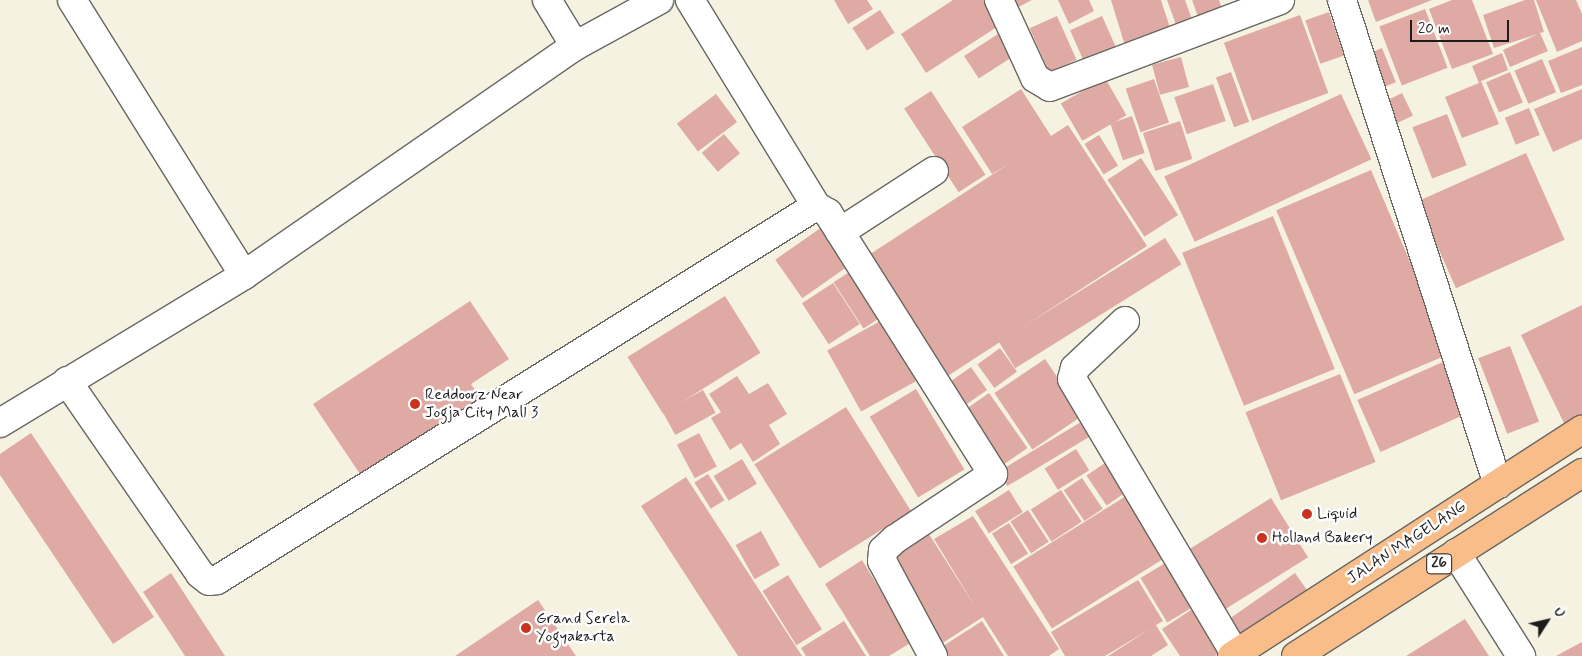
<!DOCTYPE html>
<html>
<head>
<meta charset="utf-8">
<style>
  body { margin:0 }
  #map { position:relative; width:1582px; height:656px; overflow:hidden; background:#f5f2e2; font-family:Mynerve,sans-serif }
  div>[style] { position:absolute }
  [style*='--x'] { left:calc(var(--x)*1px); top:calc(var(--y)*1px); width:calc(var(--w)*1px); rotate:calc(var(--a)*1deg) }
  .building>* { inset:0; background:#e0aaa4; transform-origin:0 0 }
  .roads { filter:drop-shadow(1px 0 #686761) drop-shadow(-1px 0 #686761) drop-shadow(0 1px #686761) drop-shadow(0 -1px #686761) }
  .street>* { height:28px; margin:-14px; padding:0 14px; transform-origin:14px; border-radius:14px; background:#fff }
  .primary>* { height:28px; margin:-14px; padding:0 14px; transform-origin:14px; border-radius:14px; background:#f8bd89 }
  .dots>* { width:14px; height:14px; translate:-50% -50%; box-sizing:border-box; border:2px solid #fff; border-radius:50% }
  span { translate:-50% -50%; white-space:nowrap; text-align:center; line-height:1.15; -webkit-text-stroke:5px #fff; paint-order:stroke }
  .shield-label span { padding:1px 4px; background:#fff; border:1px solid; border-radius:4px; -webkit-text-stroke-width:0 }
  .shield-label { font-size:15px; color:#1c1c1c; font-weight:700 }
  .poi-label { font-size:16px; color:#1c1c1c }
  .left { translate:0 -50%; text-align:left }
  .street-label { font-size:16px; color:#1c1c1c }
  .north { position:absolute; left:1522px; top:596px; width:50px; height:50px; -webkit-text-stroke:4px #fff; paint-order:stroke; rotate:55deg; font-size:14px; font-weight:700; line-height:20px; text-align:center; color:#1c1c1c }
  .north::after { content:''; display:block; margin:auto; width:18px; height:22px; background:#1c1c1c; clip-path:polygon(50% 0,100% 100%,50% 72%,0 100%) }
  .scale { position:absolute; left:1410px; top:20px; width:99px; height:22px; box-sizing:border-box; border:2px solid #1c1c1c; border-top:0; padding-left:6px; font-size:15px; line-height:18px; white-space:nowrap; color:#1c1c1c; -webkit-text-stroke:4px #fff; paint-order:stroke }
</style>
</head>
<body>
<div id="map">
  <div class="building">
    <div style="clip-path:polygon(834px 0,867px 0,873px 9px,848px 24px)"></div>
    <div style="clip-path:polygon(953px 0,984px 0,1000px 25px,926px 73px,901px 34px)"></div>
    <div style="clip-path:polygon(1003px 0,1032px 0,1009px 12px)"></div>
    <div style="clip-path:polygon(1058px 0,1089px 0,1094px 11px,1069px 24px)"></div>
    <div style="clip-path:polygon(1111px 0,1161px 0,1172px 34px,1126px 49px)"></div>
    <div style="clip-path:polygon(1167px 0,1185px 0,1194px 25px,1178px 30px)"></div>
    <div style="clip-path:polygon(1192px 0,1219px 0,1224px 14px,1200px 22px)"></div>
    <div style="clip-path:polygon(1368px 0,1432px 0,1376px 22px)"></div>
    <div style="clip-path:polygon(1452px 0,1472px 0,1493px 54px,1452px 69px,1429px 9px)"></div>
    <div style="clip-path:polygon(1525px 0,1534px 0,1544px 32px,1540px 33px,1548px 51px,1510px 67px,1503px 50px,1538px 34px,1494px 48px,1483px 15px)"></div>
    <div style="clip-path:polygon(1536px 0,1576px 0,1582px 14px,1582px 41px,1557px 52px)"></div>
    <div style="left:1425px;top:9px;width:63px;height:49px;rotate:69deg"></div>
    <div style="left:880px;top:10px;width:27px;height:33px;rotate:57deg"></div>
    <div style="left:1329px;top:12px;width:46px;height:25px;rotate:71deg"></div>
    <div style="left:1300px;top:15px;width:83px;height:81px;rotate:70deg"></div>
    <div style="left:1057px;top:16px;width:48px;height:30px;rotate:66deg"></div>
    <div style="left:1102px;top:16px;width:37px;height:35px;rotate:66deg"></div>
    <div style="left:1001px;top:32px;width:27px;height:44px;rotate:57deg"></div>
    <div style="clip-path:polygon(1582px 47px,1582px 85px,1561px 93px,1548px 61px)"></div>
    <div style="left:1382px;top:48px;width:37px;height:22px;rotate:68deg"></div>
    <div style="clip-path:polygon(1502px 53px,1508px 70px,1481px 81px,1499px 124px,1462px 138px,1445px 97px,1479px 83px,1472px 66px)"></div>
    <div style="left:1181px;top:57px;width:31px;height:30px;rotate:75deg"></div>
    <div style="left:1542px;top:59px;width:36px;height:30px;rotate:67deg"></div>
    <div style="left:1231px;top:72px;width:53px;height:16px;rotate:70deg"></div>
    <div style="left:1510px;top:72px;width:33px;height:26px;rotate:67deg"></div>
    <div style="left:1105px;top:78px;width:43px;height:51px;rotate:60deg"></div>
    <div style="left:1154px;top:79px;width:46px;height:30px;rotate:71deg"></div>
    <div style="left:1213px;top:84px;width:39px;height:41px;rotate:71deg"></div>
    <div style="clip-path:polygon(1021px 89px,1051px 136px,1068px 125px,1147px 246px,940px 381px,861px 260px,1010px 163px,992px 174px,962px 127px)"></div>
    <div style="clip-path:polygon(1582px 89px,1582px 139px,1553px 152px,1534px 109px)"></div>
    <div style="left:931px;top:91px;width:100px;height:32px;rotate:57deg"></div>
    <div style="left:1402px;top:93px;width:25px;height:22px;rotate:64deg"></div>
    <div style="left:716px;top:94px;width:35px;height:49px;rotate:53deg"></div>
    <div style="left:1341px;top:94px;width:72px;height:195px;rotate:65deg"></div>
    <div style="left:1529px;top:108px;width:29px;height:26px;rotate:68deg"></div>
    <div style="left:1447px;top:114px;width:55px;height:37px;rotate:69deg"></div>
    <div style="left:1132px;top:116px;width:39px;height:23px;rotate:71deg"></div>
    <div style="left:1180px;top:121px;width:40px;height:39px;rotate:72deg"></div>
    <div style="left:724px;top:134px;width:25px;height:29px;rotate:50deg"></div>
    <div style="left:1099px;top:135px;width:36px;height:17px;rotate:58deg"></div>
    <div style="left:1526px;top:153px;width:95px;height:119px;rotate:66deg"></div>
    <div style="left:1141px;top:158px;width:68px;height:40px;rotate:57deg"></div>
    <div style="left:1371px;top:170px;width:200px;height:103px;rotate:67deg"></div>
    <div style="left:1273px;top:216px;width:165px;height:98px;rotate:68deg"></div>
    <div style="left:822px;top:227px;width:47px;height:57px;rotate:55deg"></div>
    <div style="left:1165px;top:238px;width:31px;height:196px;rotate:58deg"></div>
    <div style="left:857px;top:267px;width:55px;height:28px;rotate:57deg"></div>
    <div style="left:833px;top:283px;width:49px;height:37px;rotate:57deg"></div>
    <div style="left:725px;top:296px;width:67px;height:115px;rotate:58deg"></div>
    <div style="clip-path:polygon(470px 301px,509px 359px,471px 384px,483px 402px,364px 480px,313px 404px)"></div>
    <div style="clip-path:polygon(1582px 305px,1582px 414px,1564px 423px,1521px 335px)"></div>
    <div style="left:891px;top:315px;width:70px;height:73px;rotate:61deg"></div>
    <div style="left:1510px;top:346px;width:81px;height:34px;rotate:69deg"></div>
    <div style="left:1000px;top:348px;width:29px;height:28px;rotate:54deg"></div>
    <div style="left:1045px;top:359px;width:68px;height:61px;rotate:56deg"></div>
    <div style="left:1445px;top:361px;width:57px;height:96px;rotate:66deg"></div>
    <div style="left:971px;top:367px;width:28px;height:26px;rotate:55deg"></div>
    <div style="left:1340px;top:374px;width:95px;height:102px;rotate:68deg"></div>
    <div style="clip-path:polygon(737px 376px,749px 394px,768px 383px,787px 414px,769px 425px,780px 444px,753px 462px,741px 443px,730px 450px,711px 418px,721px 412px,709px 394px)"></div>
    <div style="left:916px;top:389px;width:94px;height:54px;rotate:59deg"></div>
    <div style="left:703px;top:390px;width:26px;height:46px;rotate:61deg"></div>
    <div style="left:989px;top:393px;width:67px;height:37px;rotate:55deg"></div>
    <div style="left:846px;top:407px;width:123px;height:108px;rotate:58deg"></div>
    <div style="left:1086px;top:419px;width:17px;height:102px;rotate:59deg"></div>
    <div style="clip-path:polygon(31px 433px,154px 617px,113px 644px,0 475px,0 454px)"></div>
    <div style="left:699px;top:433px;width:38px;height:25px;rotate:62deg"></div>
    <div style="left:1076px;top:449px;width:25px;height:37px;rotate:58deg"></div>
    <div style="left:742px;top:459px;width:29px;height:33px;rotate:59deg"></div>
    <div style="left:1108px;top:461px;width:36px;height:26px;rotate:56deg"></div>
    <div style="left:708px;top:474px;width:31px;height:16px;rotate:58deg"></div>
    <div style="clip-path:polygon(686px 477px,802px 656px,738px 656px,641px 506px)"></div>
    <div style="left:1082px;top:478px;width:37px;height:22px;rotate:56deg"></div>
    <div style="left:1009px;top:490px;width:26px;height:40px;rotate:58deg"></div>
    <div style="left:1061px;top:490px;width:38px;height:36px;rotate:57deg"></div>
    <div style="left:1126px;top:496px;width:73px;height:133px;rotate:58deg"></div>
    <div style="left:1271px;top:498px;width:70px;height:105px;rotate:58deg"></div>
    <div style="left:1028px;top:510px;width:38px;height:21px;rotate:57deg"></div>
    <div style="clip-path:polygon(973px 516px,1059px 649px,1049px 656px,1008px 656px,983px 617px,938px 646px,884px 561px,927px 531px,976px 608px,934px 539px)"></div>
    <div style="left:1009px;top:523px;width:36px;height:20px;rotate:58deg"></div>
    <div style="left:761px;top:531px;width:39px;height:29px;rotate:61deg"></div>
    <div style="clip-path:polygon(862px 560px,912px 642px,889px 656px,870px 656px,825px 584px)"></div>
    <div style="left:1167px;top:562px;width:52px;height:31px;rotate:59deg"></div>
    <div style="clip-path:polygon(171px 573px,225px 656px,185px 656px,143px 592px)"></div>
    <div style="left:1295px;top:573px;width:21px;height:83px;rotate:55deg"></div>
    <div style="left:788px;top:575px;width:64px;height:30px;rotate:58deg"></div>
    <div style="clip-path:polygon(1138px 580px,1163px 621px,1156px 625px,1168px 645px,1151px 656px,1108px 656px,1150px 629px,1105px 656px,1065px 656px,1051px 632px)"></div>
    <div style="clip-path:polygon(538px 600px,576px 656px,455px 656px)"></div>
    <div style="clip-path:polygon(1194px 608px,1222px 652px,1215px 656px,1180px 656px,1162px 629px)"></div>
    <div style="clip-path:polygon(1465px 619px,1489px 656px,1406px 656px)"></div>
    <div style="clip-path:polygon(844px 621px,866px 656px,806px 656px,801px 648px)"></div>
    <div style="clip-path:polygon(982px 621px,1004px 656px,945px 656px,940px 648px)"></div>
    <div style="clip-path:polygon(1582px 642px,1582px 656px,1556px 656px,1567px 650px)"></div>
  </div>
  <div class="roads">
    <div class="street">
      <div style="--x:72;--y:0;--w:324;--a:58"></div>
      <div style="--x:690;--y:0;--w:241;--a:58.5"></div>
      <div style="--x:816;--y:206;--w:14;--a:30"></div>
      <div style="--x:828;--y:213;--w:309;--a:57.7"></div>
      <div style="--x:993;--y:474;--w:118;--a:146.4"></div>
      <div style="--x:895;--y:539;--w:16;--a:137"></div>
      <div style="--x:883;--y:550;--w:11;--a:95"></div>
      <div style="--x:882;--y:561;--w:108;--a:61.8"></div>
      <div style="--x:999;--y:0;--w:86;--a:65.2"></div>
      <div style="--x:1035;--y:78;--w:17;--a:31"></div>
      <div style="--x:1050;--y:87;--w:246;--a:-20.7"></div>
      <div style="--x:1342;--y:0;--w:509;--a:72.17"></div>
      <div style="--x:575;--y:46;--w:96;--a:-28.7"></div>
      <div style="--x:840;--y:232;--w:112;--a:-33"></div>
      <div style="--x:1125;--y:321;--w:69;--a:136.8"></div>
      <div style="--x:1075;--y:368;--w:11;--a:105"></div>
      <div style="--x:1072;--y:379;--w:320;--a:59.3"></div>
      <div style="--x:67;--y:381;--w:234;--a:55.4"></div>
      <div style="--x:200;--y:574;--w:11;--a:38"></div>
      <div style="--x:209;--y:581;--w:8;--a:-7"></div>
      <div style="--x:217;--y:580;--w:706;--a:-31.98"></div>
      <div style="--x:0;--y:423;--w:285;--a:-31.2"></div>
      <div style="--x:244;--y:275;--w:402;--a:-34.7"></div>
      <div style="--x:575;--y:46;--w:54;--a:-121.3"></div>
      <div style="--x:1456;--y:553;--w:122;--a:57.7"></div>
    </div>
    <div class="primary">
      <div style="--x:1232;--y:656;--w:417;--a:-32.9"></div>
      <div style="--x:1296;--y:656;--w:340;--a:-32.6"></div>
    </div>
  </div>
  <div class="dots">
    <div style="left:415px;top:404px;background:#c8321e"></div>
    <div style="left:1307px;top:514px;background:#c8321e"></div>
    <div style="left:1262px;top:538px;background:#c8321e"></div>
    <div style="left:526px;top:628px;background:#c8321e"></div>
  </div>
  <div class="shield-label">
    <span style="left:1439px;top:564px">26</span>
  </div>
  <div class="poi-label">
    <span class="left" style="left:425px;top:404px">Reddoorz Near<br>Jogja City Mall 3</span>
    <span class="left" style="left:1317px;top:514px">Liquid</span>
    <span class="left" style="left:1272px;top:538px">Holland Bakery</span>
    <span class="left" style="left:536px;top:628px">Grand Serela<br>Yogyakarta</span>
  </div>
  <div class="street-label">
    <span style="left:1407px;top:543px;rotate:-33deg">JALAN MAGELANG</span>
  </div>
  <div class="north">U</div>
  <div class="scale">20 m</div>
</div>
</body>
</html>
